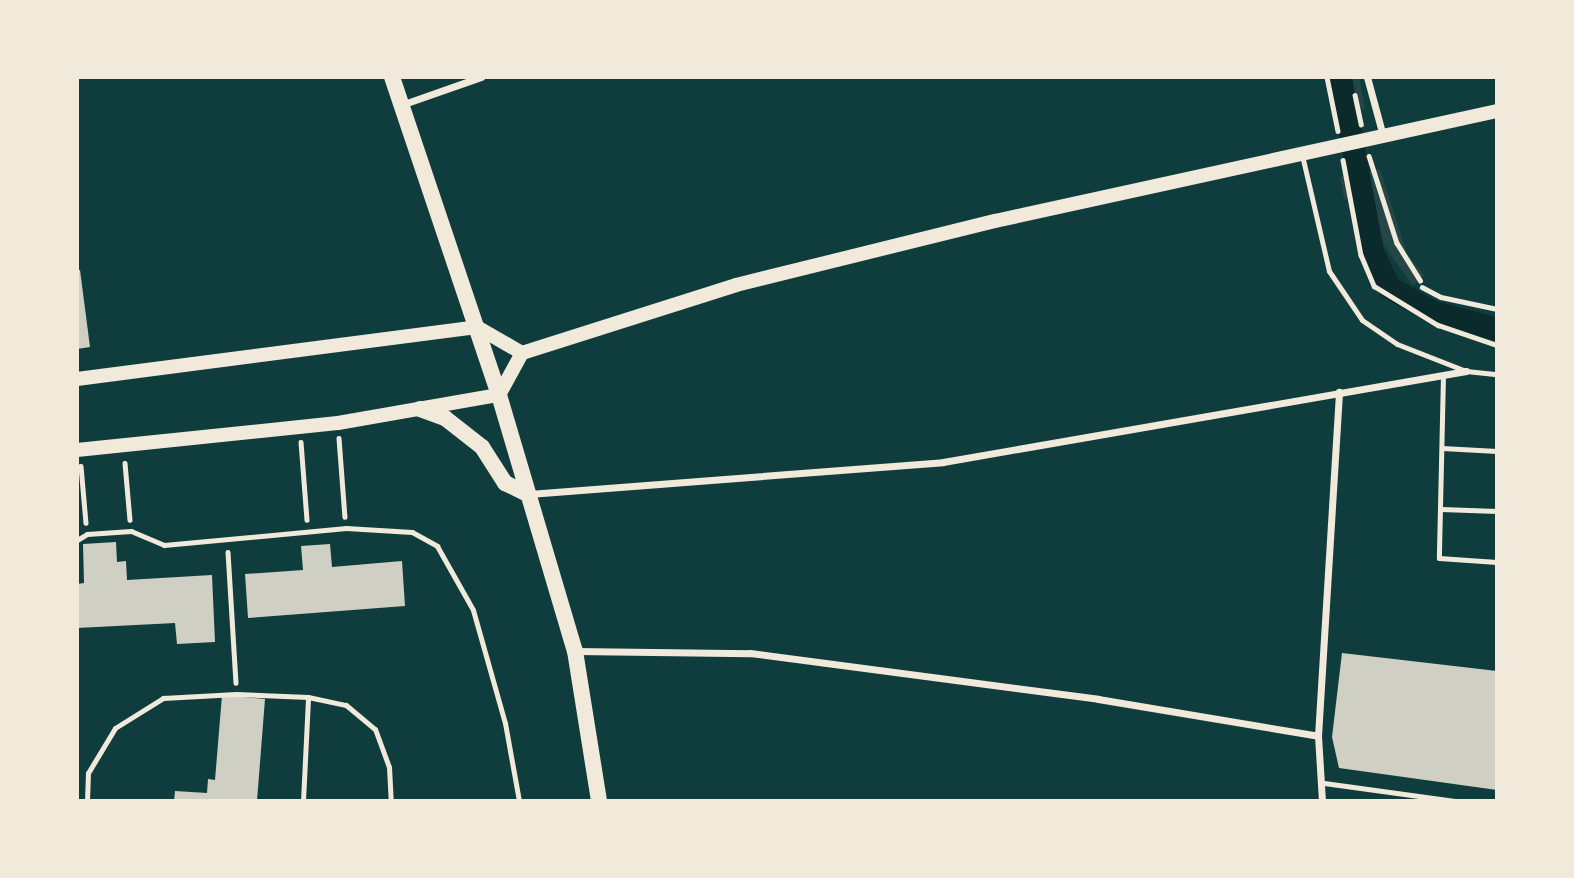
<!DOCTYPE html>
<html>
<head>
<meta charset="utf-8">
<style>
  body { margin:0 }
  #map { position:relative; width:1574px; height:878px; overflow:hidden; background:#0f3d3e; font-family:Bitter,serif }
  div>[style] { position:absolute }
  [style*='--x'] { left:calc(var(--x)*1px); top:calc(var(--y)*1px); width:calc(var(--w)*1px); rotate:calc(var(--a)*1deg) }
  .green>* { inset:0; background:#244646 }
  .canal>* { height:23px; margin:-11.5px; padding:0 11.5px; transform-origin:11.5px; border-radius:11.5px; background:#0a2a2b }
  .building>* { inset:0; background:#cfcfc3 }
  .path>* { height:4.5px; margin:-2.25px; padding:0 2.25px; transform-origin:2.25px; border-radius:2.25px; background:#f1e9da }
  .service>* { height:5px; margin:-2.5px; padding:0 2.5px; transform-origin:2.5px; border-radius:2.5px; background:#f1e9da }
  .minor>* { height:7px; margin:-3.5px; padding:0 3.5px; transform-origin:3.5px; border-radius:3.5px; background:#f1e9da }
  .secondary>* { height:14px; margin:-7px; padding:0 7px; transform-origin:7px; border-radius:7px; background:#f1e9da }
  .primary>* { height:16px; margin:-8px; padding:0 8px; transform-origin:8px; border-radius:8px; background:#f1e9da }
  span { translate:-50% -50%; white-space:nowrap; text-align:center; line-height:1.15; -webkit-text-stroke:6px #f1e9da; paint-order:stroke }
  .frame { position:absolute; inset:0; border:79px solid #f1e9da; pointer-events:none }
</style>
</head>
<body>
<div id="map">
  <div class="green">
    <div style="clip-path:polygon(1344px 77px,1359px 77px,1365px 108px,1337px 115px,1334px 103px,1349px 100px)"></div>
    <div style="clip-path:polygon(1380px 169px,1407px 254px,1424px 275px,1413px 286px,1384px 245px,1370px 193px,1344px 199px,1340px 177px)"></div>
  </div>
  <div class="canal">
    <div style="--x:1340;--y:77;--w:178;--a:79.6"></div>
    <div style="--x:1372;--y:252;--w:39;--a:64"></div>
    <div style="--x:1389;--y:287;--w:48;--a:29.7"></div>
    <div style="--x:1431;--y:311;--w:68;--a:15.3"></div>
  </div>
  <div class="building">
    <div style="clip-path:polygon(77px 270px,80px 270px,90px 347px,77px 349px)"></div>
    <div style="clip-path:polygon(116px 542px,117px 562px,126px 561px,127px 580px,212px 575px,215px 642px,177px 644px,175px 623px,77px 628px,77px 584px,84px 583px,83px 544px)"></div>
    <div style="clip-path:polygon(330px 544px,332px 567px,402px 561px,405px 606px,248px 618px,245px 574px,303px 570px,301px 546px)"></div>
    <div style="clip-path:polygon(1342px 653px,1497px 671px,1497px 790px,1339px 768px,1332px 737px)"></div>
    <div style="clip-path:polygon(222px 695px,265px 699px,257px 801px,174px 801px,175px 791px,207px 793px,208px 779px,215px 780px)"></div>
  </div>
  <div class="path">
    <div style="--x:1327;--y:77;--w:55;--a:78.5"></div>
    <div style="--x:1355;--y:95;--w:30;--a:78"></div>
    <div style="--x:1369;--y:156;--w:91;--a:72.2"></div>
    <div style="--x:1397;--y:243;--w:44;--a:58.1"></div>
    <div style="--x:1343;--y:160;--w:97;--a:79.3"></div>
    <div style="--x:1361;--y:255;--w:34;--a:67"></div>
    <div style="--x:1374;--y:286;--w:75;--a:31.4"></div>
    <div style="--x:1438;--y:325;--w:62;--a:18.7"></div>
    <div style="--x:1422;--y:287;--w:21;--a:28"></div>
    <div style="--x:1441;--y:297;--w:57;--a:12.1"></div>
    <div style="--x:339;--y:438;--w:79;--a:85.7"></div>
    <div style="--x:301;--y:442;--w:78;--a:85.6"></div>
    <div style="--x:125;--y:463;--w:57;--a:85"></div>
    <div style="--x:81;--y:466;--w:57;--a:85"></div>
    <div style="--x:228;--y:552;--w:131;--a:86.5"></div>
  </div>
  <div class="service">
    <div style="--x:1302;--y:155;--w:119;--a:76.9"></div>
    <div style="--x:1329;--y:271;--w:59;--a:56"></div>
    <div style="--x:1362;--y:320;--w:42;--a:34.4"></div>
    <div style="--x:1397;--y:344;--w:74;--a:21.4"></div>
    <div style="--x:1466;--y:371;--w:31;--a:6"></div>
    <div style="--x:1443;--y:375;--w:183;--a:91.3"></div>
    <div style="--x:1439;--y:558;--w:58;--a:3.9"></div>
    <div style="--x:1442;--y:448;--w:55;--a:3.1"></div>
    <div style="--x:1441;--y:509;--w:56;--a:2"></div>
    <div style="--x:77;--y:540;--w:12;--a:-31"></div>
    <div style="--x:87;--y:534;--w:44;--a:-3.9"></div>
    <div style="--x:131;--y:531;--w:36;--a:23"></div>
    <div style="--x:164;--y:545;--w:183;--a:-5.3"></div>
    <div style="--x:346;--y:528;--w:66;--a:3.5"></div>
    <div style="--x:412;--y:532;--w:29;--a:29"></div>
    <div style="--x:437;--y:546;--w:73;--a:60.6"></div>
    <div style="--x:473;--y:610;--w:117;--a:74.2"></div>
    <div style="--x:505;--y:723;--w:79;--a:79.8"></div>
    <div style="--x:1324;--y:783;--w:132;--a:7.8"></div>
    <div style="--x:87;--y:801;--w:28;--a:-88"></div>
    <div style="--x:88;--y:773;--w:52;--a:-59"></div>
    <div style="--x:115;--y:728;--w:57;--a:-32"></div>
    <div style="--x:163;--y:698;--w:73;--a:-3.1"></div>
    <div style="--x:236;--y:694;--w:72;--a:2.4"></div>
    <div style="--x:308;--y:697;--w:39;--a:12"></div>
    <div style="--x:346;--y:705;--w:38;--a:40"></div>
    <div style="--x:375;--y:729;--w:40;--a:69.8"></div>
    <div style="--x:389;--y:767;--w:34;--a:87"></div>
    <div style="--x:303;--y:801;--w:104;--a:-87.2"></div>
  </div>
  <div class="minor">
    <div style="--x:1367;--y:77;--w:61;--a:74.8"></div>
    <div style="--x:401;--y:105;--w:85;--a:-19.3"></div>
    <div style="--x:529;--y:494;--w:415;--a:-4.4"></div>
    <div style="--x:943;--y:462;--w:531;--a:-9.87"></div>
    <div style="--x:575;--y:651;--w:175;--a:0.7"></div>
    <div style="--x:750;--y:653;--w:351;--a:7.5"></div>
    <div style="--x:1098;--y:699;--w:223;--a:9.5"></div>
    <div style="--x:1322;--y:801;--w:65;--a:-93.5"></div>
    <div style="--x:1318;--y:736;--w:345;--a:-86.5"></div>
  </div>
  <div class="secondary">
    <div style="--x:77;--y:379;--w:403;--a:-7.4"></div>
    <div style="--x:477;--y:327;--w:52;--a:30"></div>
    <div style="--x:77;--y:450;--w:262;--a:-5.9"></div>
    <div style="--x:338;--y:423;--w:163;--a:-9.9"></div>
    <div style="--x:499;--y:395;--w:48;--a:-61.3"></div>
    <div style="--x:522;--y:353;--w:225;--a:-17.6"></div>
    <div style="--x:736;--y:285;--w:267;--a:-13.9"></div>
    <div style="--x:995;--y:221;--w:514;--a:-12.36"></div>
  </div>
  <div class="primary">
    <div style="--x:392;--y:77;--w:336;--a:71.4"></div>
    <div style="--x:499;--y:395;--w:267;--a:73.5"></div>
    <div style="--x:575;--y:651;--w:152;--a:80.9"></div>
    <div style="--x:420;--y:409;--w:27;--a:20"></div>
    <div style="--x:445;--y:418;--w:47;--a:38.1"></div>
    <div style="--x:482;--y:447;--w:43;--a:57.4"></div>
    <div style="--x:505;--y:483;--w:25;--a:26"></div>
  </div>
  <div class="frame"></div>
</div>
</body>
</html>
